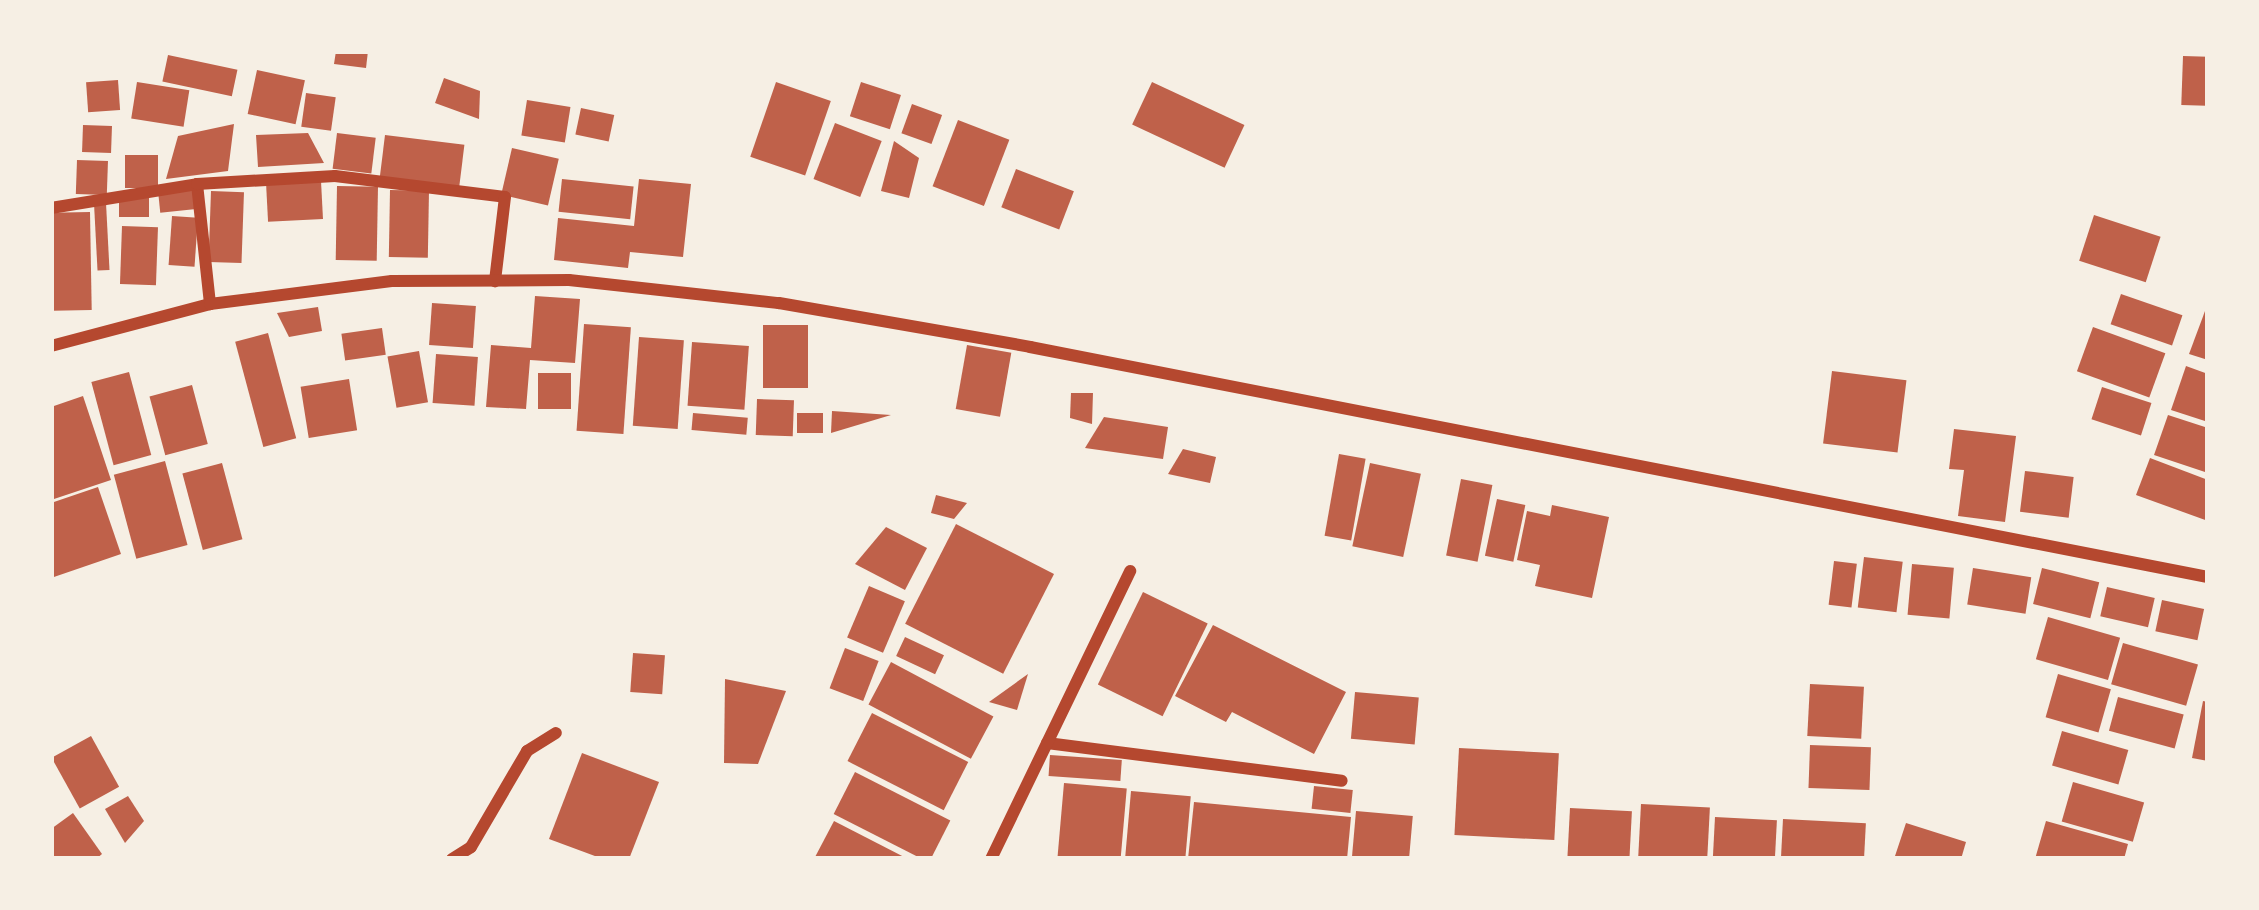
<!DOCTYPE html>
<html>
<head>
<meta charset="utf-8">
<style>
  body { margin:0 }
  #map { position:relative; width:2259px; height:910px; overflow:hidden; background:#f6efe4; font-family:"IBM Plex Serif",serif }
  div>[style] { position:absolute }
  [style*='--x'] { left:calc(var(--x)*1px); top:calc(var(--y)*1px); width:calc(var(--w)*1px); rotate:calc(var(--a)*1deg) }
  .building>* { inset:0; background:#bf614a; transform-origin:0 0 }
  .minor>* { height:12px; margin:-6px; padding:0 6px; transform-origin:6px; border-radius:6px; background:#b5482f }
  span { translate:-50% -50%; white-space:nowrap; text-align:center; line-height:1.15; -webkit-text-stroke:10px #f6efe4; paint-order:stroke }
  .frame { position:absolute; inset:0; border:54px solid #f6efe4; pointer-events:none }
</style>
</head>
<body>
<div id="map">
  <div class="building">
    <div style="clip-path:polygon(336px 51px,368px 51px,366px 68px,334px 64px)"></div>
    <div style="left:168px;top:55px;width:71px;height:27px;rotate:12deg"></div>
    <div style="left:2183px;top:56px;width:25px;height:49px;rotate:2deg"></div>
    <div style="left:257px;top:70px;width:49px;height:45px;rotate:12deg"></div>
    <div style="clip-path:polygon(444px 78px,480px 91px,479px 119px,435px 103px)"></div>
    <div style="left:118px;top:80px;width:30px;height:32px;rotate:86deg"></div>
    <div style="left:137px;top:82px;width:53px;height:37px;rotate:9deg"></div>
    <div style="left:776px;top:82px;width:58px;height:79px;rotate:19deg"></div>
    <div style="left:861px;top:82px;width:42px;height:36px;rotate:18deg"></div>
    <div style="left:1152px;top:82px;width:102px;height:47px;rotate:25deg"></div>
    <div style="left:306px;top:93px;width:30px;height:34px;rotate:8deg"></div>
    <div style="left:527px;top:100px;width:44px;height:36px;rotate:9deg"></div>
    <div style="left:912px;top:104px;width:32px;height:31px;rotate:20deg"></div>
    <div style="left:581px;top:108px;width:34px;height:27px;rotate:12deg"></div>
    <div style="left:958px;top:120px;width:55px;height:71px;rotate:21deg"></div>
    <div style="left:835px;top:123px;width:50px;height:60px;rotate:21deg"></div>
    <div style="clip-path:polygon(234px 124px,228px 171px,166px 179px,178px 136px)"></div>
    <div style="left:83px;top:125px;width:29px;height:27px;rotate:2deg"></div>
    <div style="clip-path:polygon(308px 133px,324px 163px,258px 167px,256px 135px)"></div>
    <div style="left:337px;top:133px;width:39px;height:36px;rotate:7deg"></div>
    <div style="left:385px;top:135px;width:80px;height:43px;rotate:7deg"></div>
    <div style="clip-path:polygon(894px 141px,919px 158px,909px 198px,881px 191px)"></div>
    <div style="left:512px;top:148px;width:48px;height:48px;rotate:13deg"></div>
    <div style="left:125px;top:155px;width:33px;height:33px"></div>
    <div style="left:77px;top:160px;width:31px;height:34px;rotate:2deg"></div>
    <div style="left:1016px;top:169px;width:62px;height:41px;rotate:21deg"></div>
    <div style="left:562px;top:179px;width:72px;height:33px;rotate:6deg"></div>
    <div style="clip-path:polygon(639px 179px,691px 184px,683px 257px,630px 252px,628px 268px,554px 260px,558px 218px,634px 226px)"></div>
    <div style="left:321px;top:181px;width:38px;height:55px;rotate:87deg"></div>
    <div style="left:337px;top:186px;width:41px;height:74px;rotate:1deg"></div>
    <div style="left:194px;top:189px;width:20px;height:36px;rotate:84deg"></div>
    <div style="left:390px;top:190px;width:39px;height:67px;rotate:1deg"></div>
    <div style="left:211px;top:191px;width:33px;height:71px;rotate:2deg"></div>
    <div style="left:119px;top:198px;width:30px;height:19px"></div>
    <div style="left:106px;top:203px;width:67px;height:12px;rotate:87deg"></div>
    <div style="left:90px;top:212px;width:98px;height:39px;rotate:89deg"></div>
    <div style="left:2094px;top:215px;width:70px;height:48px;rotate:18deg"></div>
    <div style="left:172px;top:216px;width:26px;height:49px;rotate:4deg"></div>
    <div style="left:122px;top:226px;width:36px;height:58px;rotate:2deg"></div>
    <div style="left:2121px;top:294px;width:65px;height:32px;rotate:19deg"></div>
    <div style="clip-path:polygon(535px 296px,580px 299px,575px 363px,530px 360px,526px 409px,486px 407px,491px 345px,531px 348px)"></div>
    <div style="left:432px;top:303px;width:44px;height:42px;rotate:4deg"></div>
    <div style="clip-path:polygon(2208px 303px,2208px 360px,2189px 354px)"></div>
    <div style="clip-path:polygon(318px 307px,322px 331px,289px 337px,277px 313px)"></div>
    <div style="left:584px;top:324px;width:47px;height:107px;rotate:4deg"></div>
    <div style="left:763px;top:325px;width:45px;height:63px"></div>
    <div style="left:2093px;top:327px;width:77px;height:47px;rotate:20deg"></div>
    <div style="left:382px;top:328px;width:27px;height:41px;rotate:82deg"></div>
    <div style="left:268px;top:333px;width:109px;height:34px;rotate:75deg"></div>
    <div style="left:639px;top:337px;width:45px;height:89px;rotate:4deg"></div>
    <div style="left:692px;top:342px;width:57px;height:64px;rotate:4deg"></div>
    <div style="left:967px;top:345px;width:45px;height:65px;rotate:10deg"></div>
    <div style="left:419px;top:351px;width:52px;height:32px;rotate:80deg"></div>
    <div style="left:436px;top:354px;width:42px;height:49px;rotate:4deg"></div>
    <div style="clip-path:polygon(2186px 366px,2208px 374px,2208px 422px,2171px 410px)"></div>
    <div style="left:1832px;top:371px;width:75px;height:73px;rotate:7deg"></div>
    <div style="left:129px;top:372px;width:86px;height:39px;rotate:75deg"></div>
    <div style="left:538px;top:373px;width:33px;height:36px"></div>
    <div style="left:349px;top:379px;width:52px;height:49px;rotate:81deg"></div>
    <div style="left:192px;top:385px;width:61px;height:44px;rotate:75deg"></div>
    <div style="left:2102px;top:387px;width:52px;height:34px;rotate:18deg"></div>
    <div style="clip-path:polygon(1071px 393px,1093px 393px,1092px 424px,1070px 418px)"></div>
    <div style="clip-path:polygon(83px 396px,111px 480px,51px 500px,51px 407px)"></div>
    <div style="left:757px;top:399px;width:37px;height:36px;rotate:2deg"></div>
    <div style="clip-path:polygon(832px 411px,891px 415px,831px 433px)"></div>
    <div style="left:693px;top:413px;width:55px;height:17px;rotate:5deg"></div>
    <div style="left:797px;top:413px;width:26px;height:20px"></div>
    <div style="clip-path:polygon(2168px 415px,2208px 428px,2208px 473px,2154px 455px)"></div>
    <div style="clip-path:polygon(1104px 417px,1168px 427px,1163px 459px,1085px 448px)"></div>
    <div style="clip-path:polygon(1954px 429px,2016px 436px,2005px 522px,1958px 516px,1964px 470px,1949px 469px)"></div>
    <div style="clip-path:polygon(1183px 449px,1216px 457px,1210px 483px,1168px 474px)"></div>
    <div style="left:1339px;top:454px;width:27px;height:83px;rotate:10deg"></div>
    <div style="clip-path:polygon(2150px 458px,2208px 480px,2208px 521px,2136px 495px)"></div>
    <div style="left:165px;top:461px;width:87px;height:53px;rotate:75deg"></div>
    <div style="left:222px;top:463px;width:79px;height:41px;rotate:75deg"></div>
    <div style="left:1370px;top:463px;width:52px;height:85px;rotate:12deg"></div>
    <div style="left:2025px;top:471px;width:49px;height:41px;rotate:7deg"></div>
    <div style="left:1461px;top:479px;width:32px;height:78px;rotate:11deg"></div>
    <div style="clip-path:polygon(98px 487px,121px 554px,51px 578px,51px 503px)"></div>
    <div style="clip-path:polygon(936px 495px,967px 503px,954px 519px,931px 513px)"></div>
    <div style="left:1497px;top:499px;width:29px;height:58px;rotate:12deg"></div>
    <div style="clip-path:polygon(1552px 505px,1609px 517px,1592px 598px,1535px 586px,1540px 565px,1517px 560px,1527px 511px,1550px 516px)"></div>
    <div style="left:956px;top:524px;width:110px;height:112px;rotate:27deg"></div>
    <div style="clip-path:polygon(886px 527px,927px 548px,905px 590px,855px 564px)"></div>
    <div style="left:1864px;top:557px;width:39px;height:51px;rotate:7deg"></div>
    <div style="left:1834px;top:561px;width:23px;height:44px;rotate:7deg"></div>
    <div style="left:1912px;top:564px;width:42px;height:51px;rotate:5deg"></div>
    <div style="left:1973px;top:568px;width:59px;height:37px;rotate:9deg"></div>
    <div style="left:2042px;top:568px;width:59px;height:37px;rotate:14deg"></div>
    <div style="left:869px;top:586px;width:39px;height:56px;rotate:23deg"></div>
    <div style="left:2107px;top:587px;width:49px;height:30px;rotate:13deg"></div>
    <div style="left:1143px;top:592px;width:72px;height:103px;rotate:26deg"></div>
    <div style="left:2162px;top:600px;width:43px;height:32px;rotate:12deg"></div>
    <div style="left:2048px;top:617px;width:75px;height:44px;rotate:16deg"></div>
    <div style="clip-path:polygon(1213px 625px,1346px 692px,1314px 754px,1232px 712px,1226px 722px,1175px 696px)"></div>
    <div style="left:905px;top:637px;width:43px;height:21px;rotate:25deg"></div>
    <div style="left:2123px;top:643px;width:78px;height:43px;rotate:16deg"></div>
    <div style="left:845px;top:648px;width:36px;height:43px;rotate:21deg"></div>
    <div style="left:633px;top:653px;width:32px;height:39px;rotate:4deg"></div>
    <div style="left:891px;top:662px;width:116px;height:48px;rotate:28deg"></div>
    <div style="clip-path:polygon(1028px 674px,1017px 710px,989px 702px)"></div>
    <div style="left:2058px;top:674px;width:55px;height:45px;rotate:16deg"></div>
    <div style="clip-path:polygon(725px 679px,786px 691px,758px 764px,724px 763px)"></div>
    <div style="left:1810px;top:684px;width:54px;height:52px;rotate:3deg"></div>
    <div style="left:1355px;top:692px;width:64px;height:47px;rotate:5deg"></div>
    <div style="left:2118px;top:697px;width:68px;height:35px;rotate:15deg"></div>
    <div style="clip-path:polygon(2203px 701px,2208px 702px,2208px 761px,2192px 758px)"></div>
    <div style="left:872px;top:713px;width:108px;height:54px;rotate:27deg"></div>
    <div style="left:2062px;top:731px;width:69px;height:36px;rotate:16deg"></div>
    <div style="left:91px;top:736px;width:58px;height:45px;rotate:61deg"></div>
    <div style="left:1810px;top:745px;width:61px;height:43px;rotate:2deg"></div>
    <div style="left:1459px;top:748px;width:100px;height:87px;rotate:3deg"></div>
    <div style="clip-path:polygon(582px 753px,659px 782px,629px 859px,603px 859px,549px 839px)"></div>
    <div style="left:1050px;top:755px;width:72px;height:21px;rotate:4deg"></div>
    <div style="left:855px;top:772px;width:107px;height:47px;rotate:27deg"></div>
    <div style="left:2073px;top:782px;width:74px;height:41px;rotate:16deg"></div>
    <div style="left:1064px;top:783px;width:63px;height:76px;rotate:5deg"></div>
    <div style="left:1314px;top:786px;width:39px;height:23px;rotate:6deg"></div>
    <div style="left:1131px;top:791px;width:60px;height:68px;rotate:5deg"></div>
    <div style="clip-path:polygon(128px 796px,144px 821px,125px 843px,105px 809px)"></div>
    <div style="clip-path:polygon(1194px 802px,1351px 817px,1347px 859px,1188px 859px)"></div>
    <div style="left:1641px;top:804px;width:69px;height:55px;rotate:3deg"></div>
    <div style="left:1570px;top:808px;width:62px;height:51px;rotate:3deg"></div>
    <div style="left:1356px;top:811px;width:57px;height:48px;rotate:5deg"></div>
    <div style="clip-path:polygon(73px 813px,102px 854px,96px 859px,51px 859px,51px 829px)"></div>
    <div style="left:1715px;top:817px;width:62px;height:42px;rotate:3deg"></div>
    <div style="left:1783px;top:819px;width:83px;height:40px;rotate:3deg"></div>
    <div style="clip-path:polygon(834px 821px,908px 859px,814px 859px)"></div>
    <div style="clip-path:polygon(2046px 821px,2128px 844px,2124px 859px,2035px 859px)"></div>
    <div style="clip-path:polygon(1906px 823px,1966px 842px,1961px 859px,1894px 859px)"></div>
  </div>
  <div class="minor">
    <div style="--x:197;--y:184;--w:121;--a:83.8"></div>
    <div style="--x:51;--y:208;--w:148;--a:-9.3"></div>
    <div style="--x:197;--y:184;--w:138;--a:-3.3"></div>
    <div style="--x:335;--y:176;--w:171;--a:7"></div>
    <div style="--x:505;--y:197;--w:85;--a:96.8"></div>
    <div style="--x:51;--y:346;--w:164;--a:-14.8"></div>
    <div style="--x:210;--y:304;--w:183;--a:-7.2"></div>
    <div style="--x:392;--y:281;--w:177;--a:-0.3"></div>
    <div style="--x:569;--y:280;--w:211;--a:6.3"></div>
    <div style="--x:779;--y:303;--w:255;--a:9.9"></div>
    <div style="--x:1030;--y:347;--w:1200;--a:11.05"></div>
    <div style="--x:1047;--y:743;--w:297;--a:7.3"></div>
    <div style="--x:452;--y:859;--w:22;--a:-32"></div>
    <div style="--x:471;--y:847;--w:111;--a:-59.7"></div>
    <div style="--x:527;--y:751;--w:34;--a:-32"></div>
    <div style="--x:991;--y:859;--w:320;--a:-64.2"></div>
  </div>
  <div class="frame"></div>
</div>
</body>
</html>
